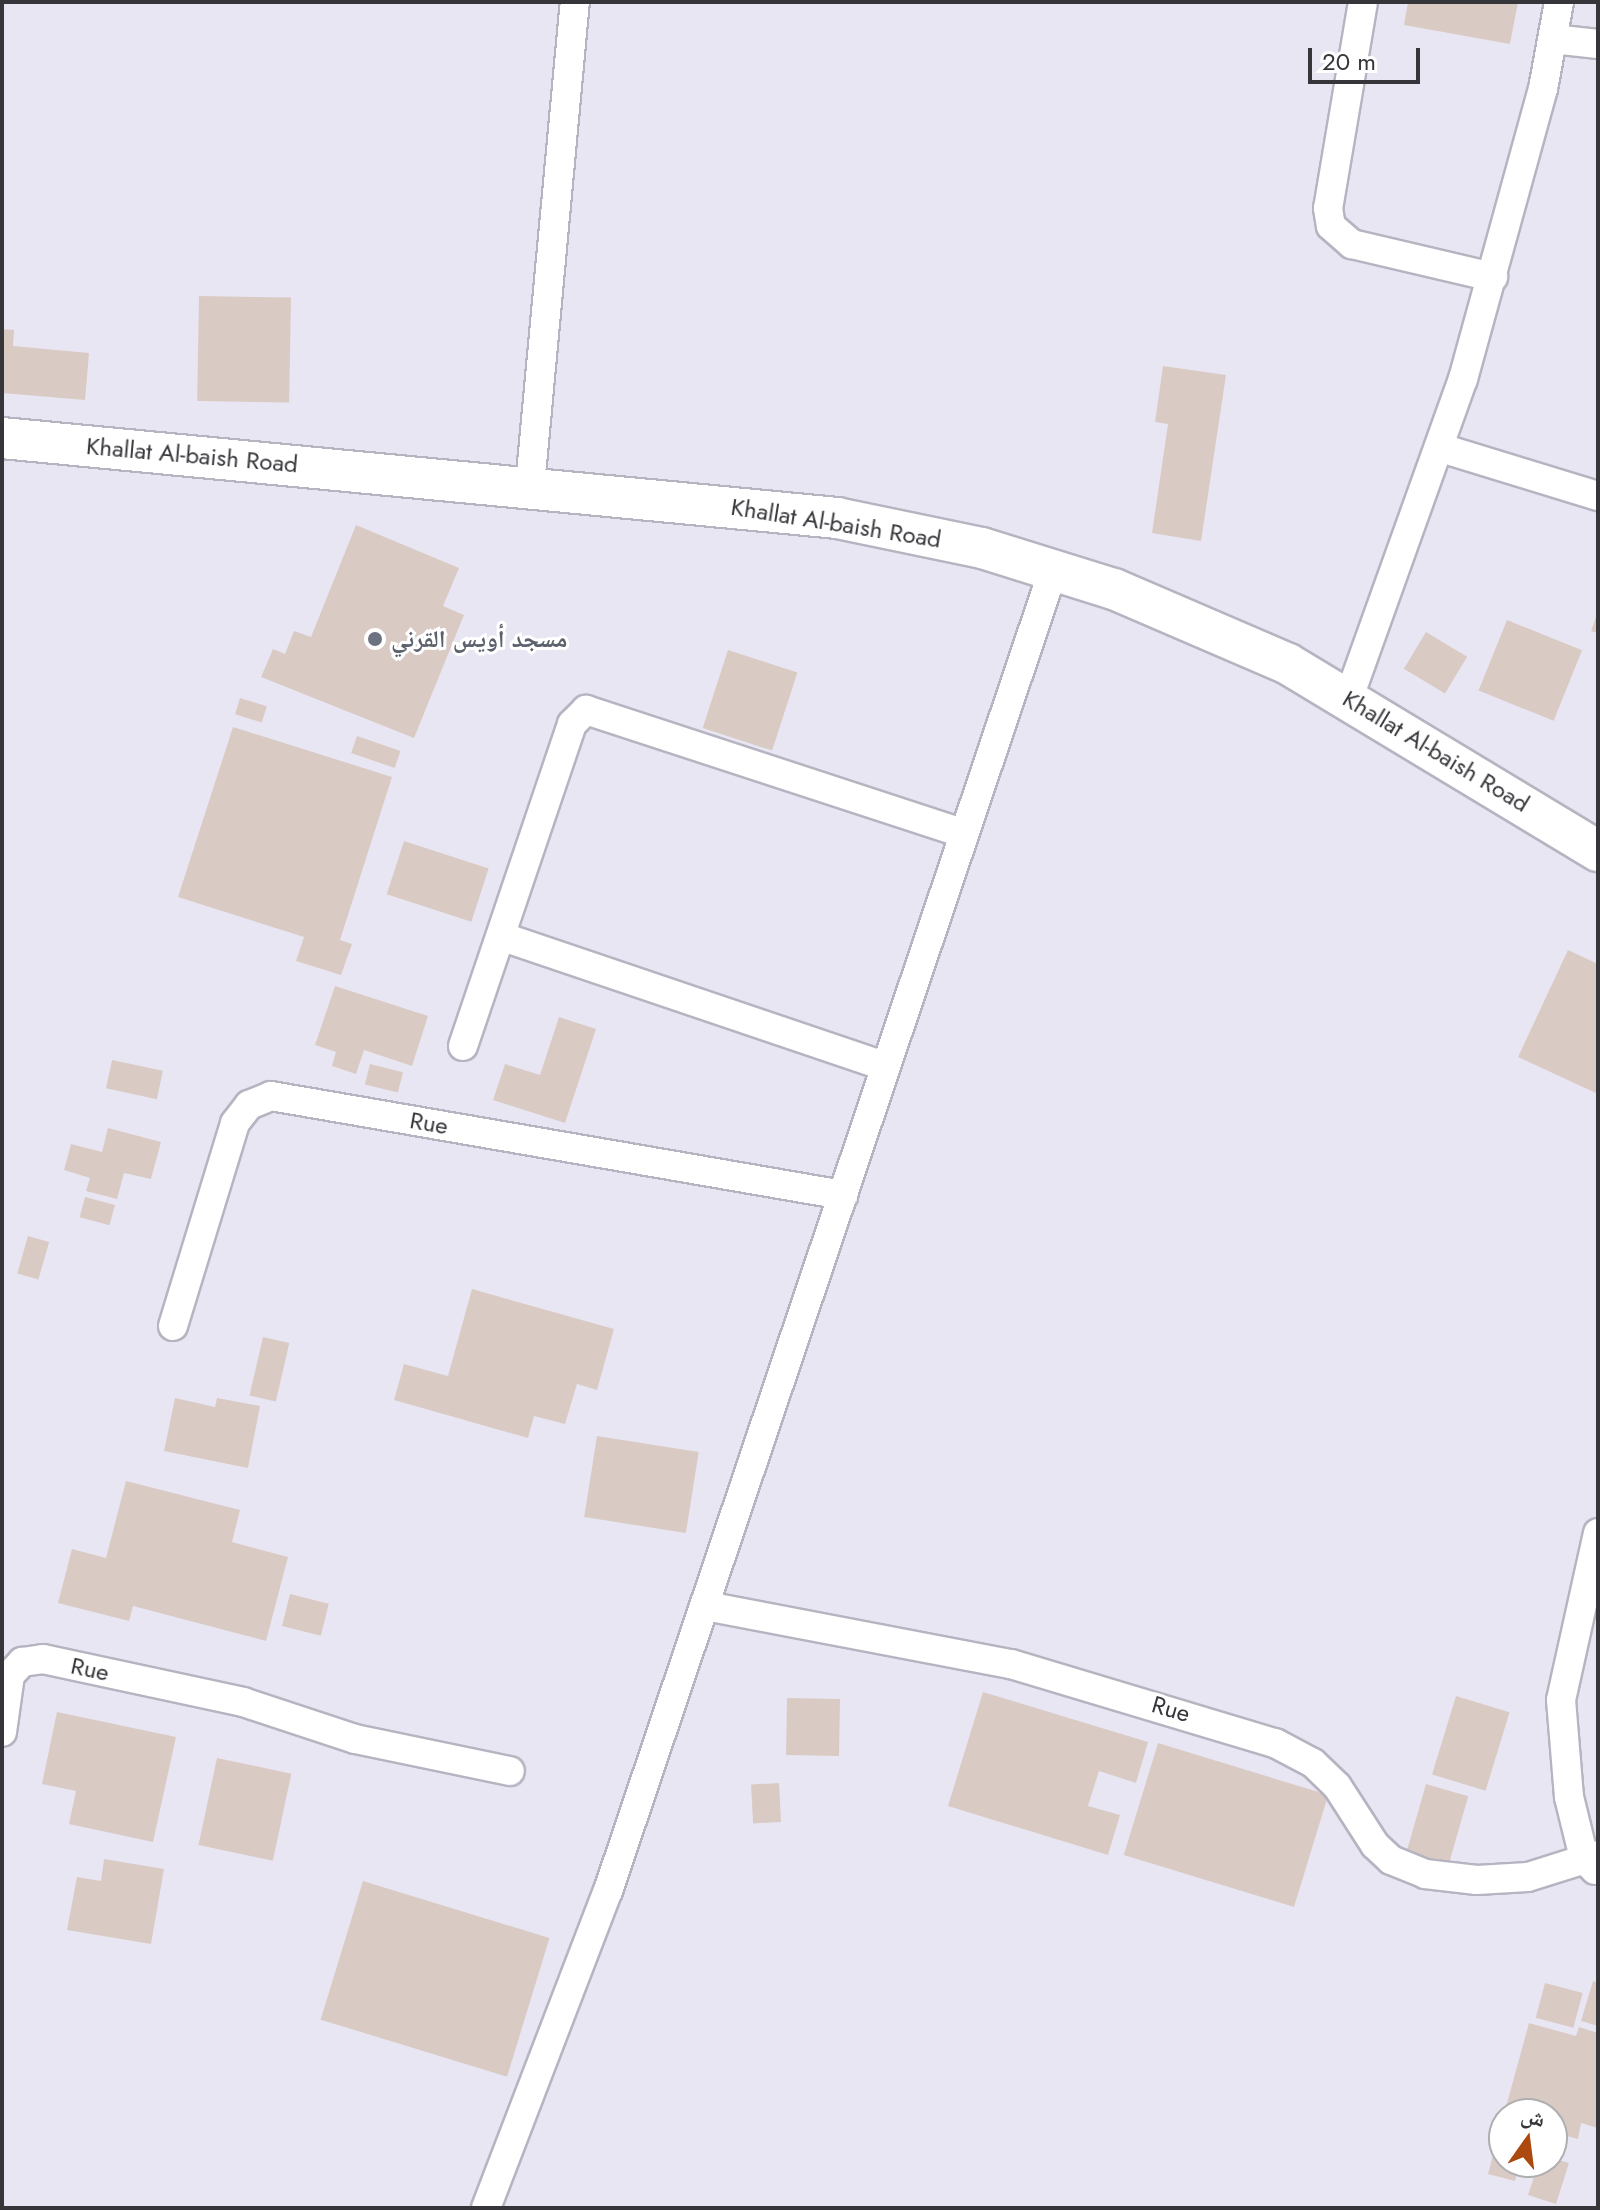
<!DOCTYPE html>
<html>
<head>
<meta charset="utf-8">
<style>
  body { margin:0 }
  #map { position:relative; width:1600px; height:2210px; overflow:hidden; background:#e9e6f4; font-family:Jost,"Noto Naskh Arabic",sans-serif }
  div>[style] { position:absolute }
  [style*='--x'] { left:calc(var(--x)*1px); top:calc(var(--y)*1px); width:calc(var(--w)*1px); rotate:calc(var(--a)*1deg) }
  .building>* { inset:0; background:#d9cbc4; transform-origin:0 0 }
  .roads { filter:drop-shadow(2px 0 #b7b4c1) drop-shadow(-2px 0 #b7b4c1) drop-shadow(0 2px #b7b4c1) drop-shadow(0 -2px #b7b4c1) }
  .street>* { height:28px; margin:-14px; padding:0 14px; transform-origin:14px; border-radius:14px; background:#fff }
  .secondary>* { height:40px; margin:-20px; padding:0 20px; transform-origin:20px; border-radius:20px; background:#fff }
  .dots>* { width:22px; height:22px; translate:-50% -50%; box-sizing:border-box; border:4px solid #fff; border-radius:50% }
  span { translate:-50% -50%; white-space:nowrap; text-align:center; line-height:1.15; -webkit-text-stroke:6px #fff; paint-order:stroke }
  .street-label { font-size:24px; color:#36353a }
  .worship-label { font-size:24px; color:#5b616d; font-weight:700 }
  .left { translate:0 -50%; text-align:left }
  .frame { position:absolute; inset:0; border:4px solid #36353a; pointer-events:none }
  .north { position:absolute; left:1488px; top:2098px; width:80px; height:80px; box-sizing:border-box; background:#fff; border:2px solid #afaeb0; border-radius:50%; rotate:14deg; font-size:22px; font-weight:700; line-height:32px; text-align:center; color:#36353a }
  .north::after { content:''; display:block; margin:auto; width:28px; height:36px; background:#ab490f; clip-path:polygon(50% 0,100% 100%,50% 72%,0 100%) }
  .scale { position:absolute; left:1308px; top:48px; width:112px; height:36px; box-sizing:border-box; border:4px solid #36353a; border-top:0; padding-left:10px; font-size:24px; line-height:28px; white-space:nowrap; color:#36353a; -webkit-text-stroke:6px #fff; paint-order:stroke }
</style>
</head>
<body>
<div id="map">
  <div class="building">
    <div style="clip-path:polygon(1408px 2px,1518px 2px,1510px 44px,1404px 25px)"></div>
    <div style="left:199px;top:296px;width:92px;height:105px;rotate:1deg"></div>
    <div style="clip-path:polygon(2px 329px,14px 330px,13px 346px,89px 353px,85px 400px,2px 393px)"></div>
    <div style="clip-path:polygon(1163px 366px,1226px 375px,1201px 541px,1152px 533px,1168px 424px,1155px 422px)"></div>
    <div style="clip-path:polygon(356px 525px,459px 568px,443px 606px,464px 615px,414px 738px,261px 677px,273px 649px,285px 654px,294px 631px,311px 637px)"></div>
    <div style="clip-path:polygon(1598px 611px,1598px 633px,1591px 631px)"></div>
    <div style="left:1507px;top:620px;width:81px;height:76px;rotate:22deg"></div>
    <div style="left:1426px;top:632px;width:48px;height:43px;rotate:31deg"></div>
    <div style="left:728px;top:650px;width:73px;height:82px;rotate:18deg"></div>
    <div style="left:240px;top:698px;width:28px;height:17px;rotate:17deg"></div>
    <div style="clip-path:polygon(233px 727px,392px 777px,340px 940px,352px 944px,341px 975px,296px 961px,304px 937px,178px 897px)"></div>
    <div style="left:357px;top:736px;width:46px;height:18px;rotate:19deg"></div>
    <div style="left:404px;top:841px;width:89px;height:56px;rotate:18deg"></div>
    <div style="clip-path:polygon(1568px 950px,1598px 964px,1598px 1094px,1518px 1057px)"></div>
    <div style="clip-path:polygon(335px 986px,428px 1016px,412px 1066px,364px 1050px,356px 1074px,332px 1066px,336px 1052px,315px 1045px)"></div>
    <div style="clip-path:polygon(559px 1017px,596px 1029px,565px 1123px,493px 1100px,505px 1064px,540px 1075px)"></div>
    <div style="left:112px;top:1060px;width:52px;height:29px;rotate:12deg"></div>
    <div style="left:370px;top:1064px;width:34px;height:21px;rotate:14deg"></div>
    <div style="clip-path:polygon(108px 1128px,161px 1142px,151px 1179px,124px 1173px,117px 1199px,86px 1191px,90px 1178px,64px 1170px,71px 1144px,102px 1152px)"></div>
    <div style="left:85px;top:1197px;width:31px;height:21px;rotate:15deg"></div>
    <div style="left:28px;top:1236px;width:22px;height:39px;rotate:16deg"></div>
    <div style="clip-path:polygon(472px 1289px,614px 1329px,597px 1390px,577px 1384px,565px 1424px,534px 1416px,528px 1438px,394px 1400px,404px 1364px,448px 1376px)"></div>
    <div style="left:263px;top:1337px;width:27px;height:60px;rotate:13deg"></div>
    <div style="clip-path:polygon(175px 1398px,215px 1407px,217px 1398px,260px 1406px,248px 1468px,164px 1451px)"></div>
    <div style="left:597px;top:1436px;width:103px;height:82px;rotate:9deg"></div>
    <div style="clip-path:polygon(126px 1481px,240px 1510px,232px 1542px,288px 1557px,266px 1641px,133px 1606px,129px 1621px,58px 1603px,72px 1549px,106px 1558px)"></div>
    <div style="left:290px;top:1594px;width:40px;height:33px;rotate:14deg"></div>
    <div style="clip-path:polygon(983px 1692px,1148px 1742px,1136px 1783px,1099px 1771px,1088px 1806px,1120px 1815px,1108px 1855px,948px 1806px)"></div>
    <div style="left:1456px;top:1696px;width:56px;height:82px;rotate:17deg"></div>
    <div style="left:787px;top:1698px;width:53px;height:57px;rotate:1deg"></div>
    <div style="clip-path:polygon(57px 1712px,176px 1737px,153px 1842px,69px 1824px,76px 1791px,42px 1784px)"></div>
    <div style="left:1158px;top:1743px;width:178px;height:117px;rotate:17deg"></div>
    <div style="left:217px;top:1758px;width:76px;height:89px;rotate:12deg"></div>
    <div style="left:779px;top:1783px;width:39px;height:28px;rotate:87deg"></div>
    <div style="left:1426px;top:1784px;width:44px;height:73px;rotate:16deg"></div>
    <div style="clip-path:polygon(104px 1859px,164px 1869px,151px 1944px,67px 1930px,77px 1877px,101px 1881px)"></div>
    <div style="left:363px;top:1881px;width:195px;height:145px;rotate:17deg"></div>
    <div style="clip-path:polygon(1593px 1981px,1598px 1983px,1598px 2026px,1581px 2021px)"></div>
    <div style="left:1545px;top:1983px;width:39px;height:36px;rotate:15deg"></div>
    <div style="clip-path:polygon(1529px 2023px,1576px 2036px,1579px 2027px,1598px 2033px,1598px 2128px,1581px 2123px,1578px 2139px,1552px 2132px,1552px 2114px,1504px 2114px)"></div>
    <div style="clip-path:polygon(1503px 2118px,1504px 2162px,1520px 2162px,1515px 2181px,1488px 2174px)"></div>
    <div style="clip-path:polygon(1552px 2158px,1569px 2163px,1556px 2204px,1528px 2195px,1539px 2162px,1552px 2162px)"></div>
  </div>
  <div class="roads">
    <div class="street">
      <div style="--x:1363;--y:2;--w:209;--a:99.6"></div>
      <div style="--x:1328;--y:208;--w:18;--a:81"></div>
      <div style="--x:1331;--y:226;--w:28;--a:41"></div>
      <div style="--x:1352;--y:244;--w:145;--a:13.2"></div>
      <div style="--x:1553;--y:39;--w:45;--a:6.3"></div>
      <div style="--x:1441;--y:448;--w:164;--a:17"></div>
      <div style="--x:530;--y:485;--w:485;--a:-84.7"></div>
      <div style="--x:1349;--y:697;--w:338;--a:-70.3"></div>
      <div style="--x:1463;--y:379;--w:301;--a:-74.6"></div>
      <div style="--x:1543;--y:89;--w:88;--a:-79.6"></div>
      <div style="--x:503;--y:937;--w:404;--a:18.7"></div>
      <div style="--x:463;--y:1046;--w:340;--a:-71.3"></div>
      <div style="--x:572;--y:724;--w:20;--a:-45"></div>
      <div style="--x:586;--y:710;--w:397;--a:18.1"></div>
      <div style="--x:173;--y:1326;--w:212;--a:-73"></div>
      <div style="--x:235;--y:1123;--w:23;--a:-52"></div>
      <div style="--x:249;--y:1105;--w:24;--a:-22"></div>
      <div style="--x:271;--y:1096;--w:581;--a:9.82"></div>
      <div style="--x:706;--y:1606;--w:310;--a:10.8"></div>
      <div style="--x:1011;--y:1664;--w:276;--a:16.7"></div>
      <div style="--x:1275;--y:1743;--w:43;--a:27.8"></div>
      <div style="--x:1313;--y:1763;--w:33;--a:44"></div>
      <div style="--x:1337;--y:1786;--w:70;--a:57.2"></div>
      <div style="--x:1375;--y:1845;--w:22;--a:43"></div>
      <div style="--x:1391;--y:1860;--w:37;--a:22"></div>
      <div style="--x:1425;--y:1874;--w:52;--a:6.6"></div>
      <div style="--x:1477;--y:1880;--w:51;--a:-3.4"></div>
      <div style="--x:1528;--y:1877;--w:73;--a:-17.4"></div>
      <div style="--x:2;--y:1732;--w:58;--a:-82"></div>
      <div style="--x:10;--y:1675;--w:18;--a:-47"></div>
      <div style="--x:22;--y:1662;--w:21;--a:-8"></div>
      <div style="--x:43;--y:1659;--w:205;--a:12.1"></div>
      <div style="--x:243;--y:1702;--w:118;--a:18.3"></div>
      <div style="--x:355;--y:1739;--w:158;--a:11.7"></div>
      <div style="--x:1595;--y:1870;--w:16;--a:-133"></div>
      <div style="--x:1584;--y:1858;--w:63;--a:-103.8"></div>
      <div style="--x:1569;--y:1797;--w:97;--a:-94.7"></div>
      <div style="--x:1561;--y:1700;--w:171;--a:-77.5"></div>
      <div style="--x:486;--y:2208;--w:340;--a:-69"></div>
      <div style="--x:608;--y:1891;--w:1396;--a:-71.37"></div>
    </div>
    <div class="secondary">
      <div style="--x:2;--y:438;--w:839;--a:5.47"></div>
      <div style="--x:837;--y:518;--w:148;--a:11.7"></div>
      <div style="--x:982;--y:548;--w:138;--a:17.3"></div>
      <div style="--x:1114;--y:589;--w:189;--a:23.3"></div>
      <div style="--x:1288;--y:664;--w:362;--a:31.1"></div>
    </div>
  </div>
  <div class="dots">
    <div style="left:375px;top:639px;background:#6b7280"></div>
  </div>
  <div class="street-label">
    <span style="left:192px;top:455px;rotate:5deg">Khallat Al-baish Road</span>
    <span style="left:836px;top:523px;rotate:9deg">Khallat Al-baish Road</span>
    <span style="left:1436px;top:751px;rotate:31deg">Khallat Al-baish Road</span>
    <span style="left:429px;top:1123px;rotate:10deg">Rue</span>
    <span style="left:90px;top:1669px;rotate:12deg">Rue</span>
    <span style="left:1171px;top:1709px;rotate:16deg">Rue</span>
  </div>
  <div class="worship-label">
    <span class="left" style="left:391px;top:639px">مسجد أويس القرني</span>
  </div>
  <div class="frame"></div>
  <div class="north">ش</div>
  <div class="scale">20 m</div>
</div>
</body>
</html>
